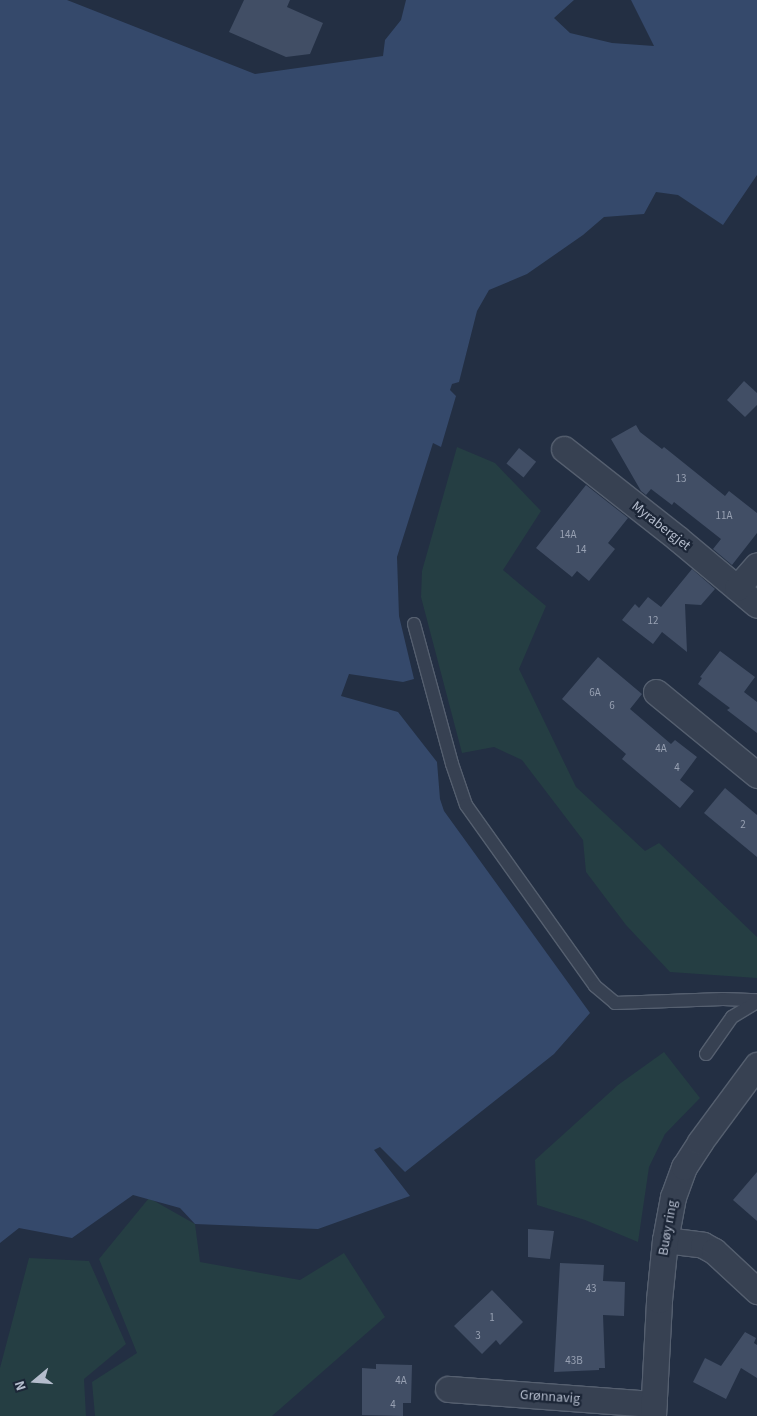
<!DOCTYPE html>
<html>
<head>
<meta charset="utf-8">
<style>
  body { margin:0 }
  #map { position:relative; width:757px; height:1416px; overflow:hidden; background:#232f43; font-family:"Source Sans 3",sans-serif }
  div>[style] { position:absolute }
  [style*='--x'] { left:calc(var(--x)*1px); top:calc(var(--y)*1px); width:calc(var(--w)*1px); rotate:calc(var(--a)*1deg) }
  .green>* { inset:0; background:#253e43 }
  .water>* { inset:0; background:#35496b }
  .building>* { inset:0; background:#414e65; transform-origin:0 0 }
  .roads { filter:drop-shadow(1px 0 #555f6f) drop-shadow(-1px 0 #555f6f) drop-shadow(0 1px #555f6f) drop-shadow(0 -1px #555f6f) }
  .lane>* { height:12px; margin:-6px; padding:0 6px; transform-origin:6px; border-radius:6px; background:#374152 }
  .street>* { height:25px; margin:-12.5px; padding:0 12.5px; transform-origin:12.5px; border-radius:12.5px; background:#374152 }
  span { translate:-50% -50%; white-space:nowrap; text-align:center; line-height:1.15; -webkit-text-stroke:4.5px #1c2637; paint-order:stroke }
  .number-label { font-size:11px; color:#97a0b2 }
  .number-label span { -webkit-text-stroke-width:0 }
  .street-label { font-size:14px; color:#b4bccc }
  .north { position:absolute; left:10px; top:1356px; width:50px; height:50px; -webkit-text-stroke:4px #1c2637; paint-order:stroke; rotate:252deg; font-size:14px; font-weight:700; line-height:20px; text-align:center; color:#b4bccc }
  .north::after { content:''; display:block; margin:auto; width:18px; height:22px; background:#b4bccc; clip-path:polygon(50% 0,100% 100%,50% 72%,0 100%) }
</style>
</head>
<body>
<div id="map">
  <div class="green">
    <div style="clip-path:polygon(457px 447px,495px 463px,541px 511px,503px 570px,546px 606px,519px 669px,576px 787px,645px 851px,659px 843px,757px 937px,757px 978px,670px 972px,626px 925px,586px 872px,583px 840px,522px 760px,494px 747px,462px 753px,421px 597px,422px 571px)"></div>
    <div style="clip-path:polygon(664px 1052px,700px 1098px,665px 1134px,649px 1167px,638px 1242px,585px 1220px,537px 1205px,535px 1160px,618px 1085px)"></div>
    <div style="clip-path:polygon(149px 1198px,195px 1224px,200px 1262px,300px 1280px,344px 1253px,385px 1317px,272px 1416px,95px 1416px,92px 1382px,137px 1353px,99px 1259px)"></div>
    <div style="clip-path:polygon(29px 1258px,89px 1261px,126px 1344px,84px 1379px,86px 1416px,0 1416px,0 1368px)"></div>
  </div>
  <div class="water">
    <div style="clip-path:polygon(0 0,67px 0,255px 74px,383px 56px,385px 40px,401px 20px,406px 0,574px 0,554px 18px,570px 33px,612px 43px,654px 46px,631px 0,757px 0,757px 175px,723px 225px,678px 195px,656px 192px,644px 214px,604px 217px,583px 235px,527px 274px,489px 290px,477px 311px,459px 382px,452px 384px,450px 390px,456px 396px,441px 447px,433px 443px,397px 557px,399px 616px,414px 679px,403px 682px,349px 674px,341px 696px,398px 712px,437px 762px,440px 799px,444px 811px,590px 1013px,554px 1054px,405px 1172px,380px 1147px,374px 1150px,410px 1196px,318px 1229px,195px 1224px,180px 1208px,133px 1195px,72px 1238px,19px 1228px,0 1243px)"></div>
  </div>
  <div class="building">
    <div style="clip-path:polygon(244px 0,290px 0,287px 7px,323px 23px,310px 54px,286px 57px,229px 32px)"></div>
    <div style="clip-path:polygon(744px 381px,757px 393px,757px 405px,745px 417px,727px 400px)"></div>
    <div style="clip-path:polygon(636px 425px,640px 432px,662px 449px,664px 447px,725px 496px,729px 491px,757px 513px,757px 533px,732px 565px,713px 549px,721px 539px,674px 502px,672px 505px,651px 489px,646px 495px,641px 491px,611px 439px)"></div>
    <div style="left:519px;top:448px;width:22px;height:20px;rotate:39deg"></div>
    <div style="clip-path:polygon(586px 485px,628px 518px,608px 543px,615px 549px,589px 581px,577px 571px,572px 577px,536px 548px)"></div>
    <div style="clip-path:polygon(692px 569px,715px 589px,701px 605px,685px 604px,687px 652px,662px 632px,653px 644px,622px 620px,635px 604px,639px 608px,648px 597px,661px 607px)"></div>
    <div style="clip-path:polygon(720px 651px,755px 677px,744px 692px,757px 702px,757px 733px,727px 710px,730px 708px,698px 684px,702px 678px,700px 677px)"></div>
    <div style="clip-path:polygon(598px 657px,642px 694px,630px 709px,671px 744px,675px 740px,697px 757px,680px 780px,694px 791px,680px 808px,622px 759px,626px 754px,562px 699px)"></div>
    <div style="clip-path:polygon(725px 788px,757px 815px,757px 857px,704px 813px)"></div>
    <div style="clip-path:polygon(757px 1172px,757px 1221px,733px 1200px)"></div>
    <div style="clip-path:polygon(528px 1229px,554px 1231px,550px 1259px,528px 1257px)"></div>
    <div style="clip-path:polygon(560px 1263px,604px 1265px,603px 1281px,625px 1282px,624px 1316px,603px 1315px,605px 1368px,599px 1368px,599px 1370px,554px 1372px)"></div>
    <div style="clip-path:polygon(492px 1290px,523px 1322px,500px 1345px,496px 1340px,482px 1354px,454px 1326px)"></div>
    <div style="clip-path:polygon(745px 1332px,756px 1338px,754px 1343px,757px 1345px,757px 1378px,741px 1368px,726px 1399px,693px 1382px,705px 1358px,721px 1366px)"></div>
    <div style="clip-path:polygon(376px 1364px,412px 1365px,411px 1403px,403px 1403px,403px 1416px,362px 1415px,362px 1368px,376px 1369px)"></div>
  </div>
  <div class="roads">
    <div class="lane">
      <div style="--x:414;--y:624;--w:145;--a:74.8"></div>
      <div style="--x:452;--y:764;--w:43;--a:71.1"></div>
      <div style="--x:466;--y:805;--w:222;--a:54.5"></div>
      <div style="--x:595;--y:986;--w:26;--a:40"></div>
      <div style="--x:615;--y:1003;--w:108;--a:-2.1"></div>
      <div style="--x:723;--y:999;--w:34;--a:2"></div>
      <div style="--x:706;--y:1054;--w:45;--a:-54.9"></div>
      <div style="--x:732;--y:1017;--w:29;--a:-31"></div>
    </div>
    <div class="street">
      <div style="--x:564;--y:449;--w:144;--a:38.2"></div>
      <div style="--x:677;--y:538;--w:104;--a:39.9"></div>
      <div style="--x:737;--y:588;--w:30;--a:-49"></div>
      <div style="--x:656;--y:692;--w:131;--a:39.4"></div>
      <div style="--x:665;--y:1240;--w:38;--a:7"></div>
      <div style="--x:703;--y:1245;--w:13;--a:29"></div>
      <div style="--x:714;--y:1251;--w:59;--a:42.9"></div>
      <div style="--x:448;--y:1389;--w:206;--a:4.2"></div>
      <div style="--x:653;--y:1416;--w:116;--a:-87"></div>
      <div style="--x:659;--y:1300;--w:60;--a:-84.3"></div>
      <div style="--x:665;--y:1240;--w:44;--a:-79.5"></div>
      <div style="--x:673;--y:1197;--w:32;--a:-70"></div>
      <div style="--x:684;--y:1167;--w:30;--a:-57"></div>
      <div style="--x:700;--y:1142;--w:96;--a:-53.5"></div>
    </div>
  </div>
  <div class="number-label">
    <span style="left:681px;top:479px">13</span>
    <span style="left:724px;top:516px">11A</span>
    <span style="left:568px;top:535px">14A</span>
    <span style="left:581px;top:550px">14</span>
    <span style="left:653px;top:621px">12</span>
    <span style="left:595px;top:693px">6A</span>
    <span style="left:612px;top:706px">6</span>
    <span style="left:661px;top:749px">4A</span>
    <span style="left:677px;top:768px">4</span>
    <span style="left:743px;top:825px">2</span>
    <span style="left:591px;top:1289px">43</span>
    <span style="left:492px;top:1318px">1</span>
    <span style="left:478px;top:1336px">3</span>
    <span style="left:574px;top:1361px">43B</span>
    <span style="left:401px;top:1381px">4A</span>
    <span style="left:393px;top:1405px">4</span>
  </div>
  <div class="street-label">
    <span style="left:661px;top:526px;rotate:38deg">Myrabergjet</span>
    <span style="left:668px;top:1228px;rotate:-80deg">Buøy ring</span>
    <span style="left:550px;top:1397px;rotate:4deg">Grønnavig</span>
  </div>
  <div class="north">N</div>
</div>
</body>
</html>
